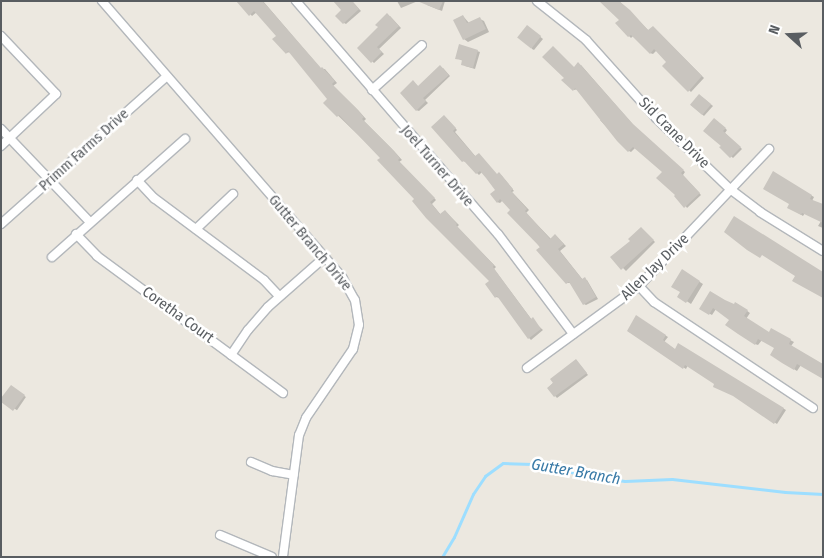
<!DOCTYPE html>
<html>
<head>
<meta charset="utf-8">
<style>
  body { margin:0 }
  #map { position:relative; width:824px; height:558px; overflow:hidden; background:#ece8e0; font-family:"Fira Sans Condensed",sans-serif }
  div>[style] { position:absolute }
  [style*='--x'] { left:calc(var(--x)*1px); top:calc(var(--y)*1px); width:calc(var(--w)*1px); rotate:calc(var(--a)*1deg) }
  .shadow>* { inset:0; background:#0003; transform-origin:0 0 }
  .stream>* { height:3px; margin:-1.5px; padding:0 1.5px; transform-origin:1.5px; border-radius:1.5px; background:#9ddeff }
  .building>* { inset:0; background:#c9c5bf; transform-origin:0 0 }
  .roads { filter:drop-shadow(1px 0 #b3b7bb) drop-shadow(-1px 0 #b3b7bb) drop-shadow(0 1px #b3b7bb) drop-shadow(0 -1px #b3b7bb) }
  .minor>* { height:8px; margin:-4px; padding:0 4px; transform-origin:4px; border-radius:4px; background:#fff }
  span { translate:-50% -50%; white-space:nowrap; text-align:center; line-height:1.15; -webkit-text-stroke:5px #fff; paint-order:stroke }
  .street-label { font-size:15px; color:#595d61 }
  .water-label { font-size:16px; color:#397aa7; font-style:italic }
  .frame { position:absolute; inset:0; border:2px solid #595d61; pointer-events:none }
  .north { position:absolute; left:764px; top:10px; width:50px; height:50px; -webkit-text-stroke:4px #fff; paint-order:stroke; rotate:290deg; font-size:14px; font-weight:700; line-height:20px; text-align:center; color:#595d61 }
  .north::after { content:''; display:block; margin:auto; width:18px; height:22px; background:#595d61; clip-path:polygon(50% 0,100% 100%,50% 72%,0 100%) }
</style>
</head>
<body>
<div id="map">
  <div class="shadow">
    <div style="clip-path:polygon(238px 1px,263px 1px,321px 69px,325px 69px,337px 83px,333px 86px,358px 110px,366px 119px,364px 121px,394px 151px,402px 160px,399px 162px,436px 200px,432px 204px,441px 215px,447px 213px,459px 225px,457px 227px,496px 267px,494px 269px,532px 320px,543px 330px,531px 340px,529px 338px,500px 298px,496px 297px,486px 284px,491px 281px,416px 199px,382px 158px,325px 103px,329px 99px,290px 52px,286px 53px,278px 36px,257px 12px,252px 16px)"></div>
    <div style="clip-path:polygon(352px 1px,361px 11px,346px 24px,344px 23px,343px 10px)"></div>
    <div style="clip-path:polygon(397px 1px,418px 1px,401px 8px)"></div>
    <div style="clip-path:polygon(428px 1px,445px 1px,442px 11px,427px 5px)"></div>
    <div style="clip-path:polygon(619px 1px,649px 31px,655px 29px,704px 78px,691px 92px,664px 66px,668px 62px,657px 50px,653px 54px,650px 53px,634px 35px,631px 38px,629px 36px,617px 23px,621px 20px)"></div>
    <div style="clip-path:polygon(390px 16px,401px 28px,379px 49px,384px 54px,374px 63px,359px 48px)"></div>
    <div style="clip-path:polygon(463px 16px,469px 23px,480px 19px,484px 21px,489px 32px,468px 42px,464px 39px)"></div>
    <div style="clip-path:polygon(529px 28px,543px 39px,534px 50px,532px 49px)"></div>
    <div style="clip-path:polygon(477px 51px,480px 52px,475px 69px,465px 66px,463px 61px,459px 59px)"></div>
    <div style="clip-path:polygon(581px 65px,635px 127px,685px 172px,683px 175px,701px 195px,687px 208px,663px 172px,636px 147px,631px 152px,629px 151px,600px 120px,602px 119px,578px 89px,574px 90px,575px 68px)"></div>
    <div style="clip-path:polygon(443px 68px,450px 76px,425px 100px,428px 103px,419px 111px,416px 110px,413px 82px,419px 87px)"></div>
    <div style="clip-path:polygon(702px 97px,713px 106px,704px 116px,691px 105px)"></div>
    <div style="clip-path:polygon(446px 118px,457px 130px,455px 132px,476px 157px,497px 175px,501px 175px,514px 191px,512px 192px,529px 210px,526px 213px,551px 239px,555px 235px,566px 246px,560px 251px,583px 280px,587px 280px,598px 299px,586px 305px,584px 304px,571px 283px,567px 283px,512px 210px,503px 200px,500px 203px,497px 202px,497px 190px,482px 172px,479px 175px,466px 162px,463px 161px)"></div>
    <div style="clip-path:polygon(717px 121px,727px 130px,725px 133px,742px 149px,733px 158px,721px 147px,723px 146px)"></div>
    <div style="clip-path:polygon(774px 173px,814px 197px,812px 201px,823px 206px,823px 228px,818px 226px,821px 221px,805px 213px,803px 216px,789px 207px,791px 203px)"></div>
    <div style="left:643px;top:230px;width:17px;height:41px;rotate:45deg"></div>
    <div style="clip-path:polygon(682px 271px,703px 284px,691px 304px,679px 296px,682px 292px)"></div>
    <div style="clip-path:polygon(736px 303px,750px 313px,746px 319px,769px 333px,771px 330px,794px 342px,791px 346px,821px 365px,823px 362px,823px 378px,801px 365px,797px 371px,772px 355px,776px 348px,762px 340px,758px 345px,755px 344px,731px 319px,716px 309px,712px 315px,701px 309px,734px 305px)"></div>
    <div style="clip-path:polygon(637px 317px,668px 337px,664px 342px,676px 350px,679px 345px,786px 410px,777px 424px,688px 365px,686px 369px,628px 331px)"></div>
    <div style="clip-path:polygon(576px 360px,588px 375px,557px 398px,548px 388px)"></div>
    <div style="left:11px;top:387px;width:18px;height:16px;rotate:34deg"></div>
  </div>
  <div class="stream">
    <div style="--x:442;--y:557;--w:23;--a:-59"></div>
    <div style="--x:454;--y:537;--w:47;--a:-66.2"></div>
    <div style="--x:473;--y:494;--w:22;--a:-56"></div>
    <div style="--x:485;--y:476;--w:22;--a:-36"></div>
    <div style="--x:503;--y:463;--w:37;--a:2"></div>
    <div style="--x:540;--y:464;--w:43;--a:14.7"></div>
    <div style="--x:582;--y:475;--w:43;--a:7.9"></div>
    <div style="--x:625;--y:481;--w:47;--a:-2.4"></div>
    <div style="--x:672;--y:479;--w:114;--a:6.6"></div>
    <div style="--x:785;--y:492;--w:38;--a:3"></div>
  </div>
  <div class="building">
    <div style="clip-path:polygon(236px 1px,262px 1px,267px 6px,321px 68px,322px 67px,335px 81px,332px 84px,355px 107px,364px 117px,362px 119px,391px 148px,400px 158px,398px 160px,435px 198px,430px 202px,440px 214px,445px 210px,457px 224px,456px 225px,494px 265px,493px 267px,531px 319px,533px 317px,541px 329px,528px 339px,497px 296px,495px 298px,485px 284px,489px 281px,426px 218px,412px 201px,414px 199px,377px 160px,380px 158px,339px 115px,337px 117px,323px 103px,327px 99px,288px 51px,286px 54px,272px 39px,276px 36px,254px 11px,249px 16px)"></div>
    <div style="clip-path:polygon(333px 1px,352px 1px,359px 9px,343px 24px,335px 16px,341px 10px)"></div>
    <div style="clip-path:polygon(417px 1px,443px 1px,439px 10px)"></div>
    <div style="clip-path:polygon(599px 1px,619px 1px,630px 10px,648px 30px,653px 26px,702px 76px,688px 92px,662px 66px,666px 62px,654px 49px,650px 54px,631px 35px,628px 37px,615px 23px,619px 20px)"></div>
    <div style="clip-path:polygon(387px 13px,399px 26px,377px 47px,382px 52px,371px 63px,357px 48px,378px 27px,375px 25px)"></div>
    <div style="clip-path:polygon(463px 15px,467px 23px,480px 17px,486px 29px,463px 40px,453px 20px)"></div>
    <div style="left:527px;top:25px;width:18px;height:16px;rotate:38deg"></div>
    <div style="clip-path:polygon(459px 44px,478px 50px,473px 68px,461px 65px,462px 60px,455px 59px)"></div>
    <div style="clip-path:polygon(553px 46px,574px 67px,578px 62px,633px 124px,684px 170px,681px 173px,700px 193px,684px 208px,674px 196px,675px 195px,656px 178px,662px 172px,633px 147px,628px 152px,617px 141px,575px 88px,573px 91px,561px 80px,564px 78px,542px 57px)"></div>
    <div style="clip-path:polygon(440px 65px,449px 75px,423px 98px,426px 101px,416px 111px,400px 93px,413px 80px,418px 86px)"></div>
    <div style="left:699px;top:94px;width:16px;height:14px;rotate:40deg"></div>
    <div style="clip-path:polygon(444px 115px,456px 128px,453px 131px,475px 156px,479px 153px,497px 174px,499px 172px,513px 189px,511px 191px,527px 209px,525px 211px,550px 239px,555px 234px,564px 244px,558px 249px,582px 279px,585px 277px,596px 297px,583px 305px,569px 282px,566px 284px,536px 250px,540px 247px,507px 213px,510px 210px,500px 199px,497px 203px,490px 194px,495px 190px,486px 178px,480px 171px,476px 174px,464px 161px,462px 162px,431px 127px)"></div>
    <div style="clip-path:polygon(714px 118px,726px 128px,723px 131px,741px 147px,730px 158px,719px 147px,721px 146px,703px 131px)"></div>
    <div style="clip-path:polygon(773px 171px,812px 195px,810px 199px,823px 204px,823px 223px,802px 213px,801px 215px,787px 208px,789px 204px,763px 189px)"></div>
    <div style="clip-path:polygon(734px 216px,823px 272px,823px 298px,792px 281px,795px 276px,762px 255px,760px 258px,747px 250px,724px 232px)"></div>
    <div style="clip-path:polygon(641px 227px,654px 240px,621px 270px,610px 257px,630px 241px,628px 239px)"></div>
    <div style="clip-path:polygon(682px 269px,700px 281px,686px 303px,677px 297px,680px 292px,671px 287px)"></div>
    <div style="clip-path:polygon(710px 291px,725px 300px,734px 304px,735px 302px,748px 310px,744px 316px,769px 332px,771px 328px,791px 339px,789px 344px,823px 364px,823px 379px,797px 364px,794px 370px,782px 363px,770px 355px,774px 348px,758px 339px,755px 345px,738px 334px,725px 325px,729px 320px,713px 308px,709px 315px,699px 309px)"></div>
    <div style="clip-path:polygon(636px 315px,666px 335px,663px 340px,675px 349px,678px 343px,784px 408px,774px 424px,733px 396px,713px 387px,714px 384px,685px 365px,683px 369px,627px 331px)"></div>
    <div style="clip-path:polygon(576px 359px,587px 373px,554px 397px,547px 388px,553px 383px,550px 379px)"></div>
    <div style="clip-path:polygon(11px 385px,25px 395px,13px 411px,1px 402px,1px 398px)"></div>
  </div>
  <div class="roads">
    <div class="minor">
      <div style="--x:102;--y:1;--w:366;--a:49"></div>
      <div style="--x:342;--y:277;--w:26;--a:61"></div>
      <div style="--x:355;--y:300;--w:25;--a:81"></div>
      <div style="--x:359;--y:325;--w:25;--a:104"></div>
      <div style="--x:353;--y:349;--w:83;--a:124.3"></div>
      <div style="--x:306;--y:418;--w:18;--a:112"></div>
      <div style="--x:299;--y:435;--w:123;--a:97.5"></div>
      <div style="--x:296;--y:1;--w:308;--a:49.1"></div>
      <div style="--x:498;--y:234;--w:125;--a:53.1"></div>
      <div style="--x:537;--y:1;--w:63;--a:38.5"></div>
      <div style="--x:586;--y:40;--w:105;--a:48.1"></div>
      <div style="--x:656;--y:118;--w:103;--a:43.8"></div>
      <div style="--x:730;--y:189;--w:38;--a:37"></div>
      <div style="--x:760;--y:212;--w:74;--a:31.8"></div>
      <div style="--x:1;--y:36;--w:80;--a:46.5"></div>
      <div style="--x:56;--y:94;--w:76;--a:136.6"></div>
      <div style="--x:372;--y:90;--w:67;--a:-42"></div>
      <div style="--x:1;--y:129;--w:129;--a:46.3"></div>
      <div style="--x:137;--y:180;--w:25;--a:47"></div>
      <div style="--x:154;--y:198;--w:137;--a:36.7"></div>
      <div style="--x:264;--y:280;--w:22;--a:47"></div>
      <div style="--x:1;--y:224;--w:222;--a:-41.7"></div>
      <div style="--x:196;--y:229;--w:51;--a:-43.4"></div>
      <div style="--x:76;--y:234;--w:30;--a:46"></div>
      <div style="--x:97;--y:256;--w:231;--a:36.4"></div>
      <div style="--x:52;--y:257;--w:178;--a:-41.6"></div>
      <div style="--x:639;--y:286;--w:22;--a:47"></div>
      <div style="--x:654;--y:302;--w:191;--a:33.7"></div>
      <div style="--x:231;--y:355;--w:30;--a:-56"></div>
      <div style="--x:248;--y:330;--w:30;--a:-49"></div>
      <div style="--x:268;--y:307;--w:76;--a:-41.3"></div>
      <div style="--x:527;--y:368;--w:139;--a:-36.2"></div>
      <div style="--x:639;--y:286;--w:189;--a:-46.5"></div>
      <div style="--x:251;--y:462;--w:23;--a:23"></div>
      <div style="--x:272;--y:471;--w:22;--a:10"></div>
      <div style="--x:220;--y:535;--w:56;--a:22.9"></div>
    </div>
  </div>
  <div class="street-label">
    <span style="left:674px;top:133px;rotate:45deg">Sid Crane Drive</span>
    <span style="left:84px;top:150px;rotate:-42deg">Primm Farms Drive</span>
    <span style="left:437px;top:166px;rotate:49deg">Joel Turner Drive</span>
    <span style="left:310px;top:243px;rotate:50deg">Gutter Branch Drive</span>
    <span style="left:655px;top:267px;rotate:-44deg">Allen Jay Drive</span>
    <span style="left:178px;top:315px;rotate:36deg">Coretha Court</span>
  </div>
  <div class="water-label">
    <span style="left:576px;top:472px;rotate:10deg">Gutter Branch</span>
  </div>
  <div class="frame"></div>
  <div class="north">N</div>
</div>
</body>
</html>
